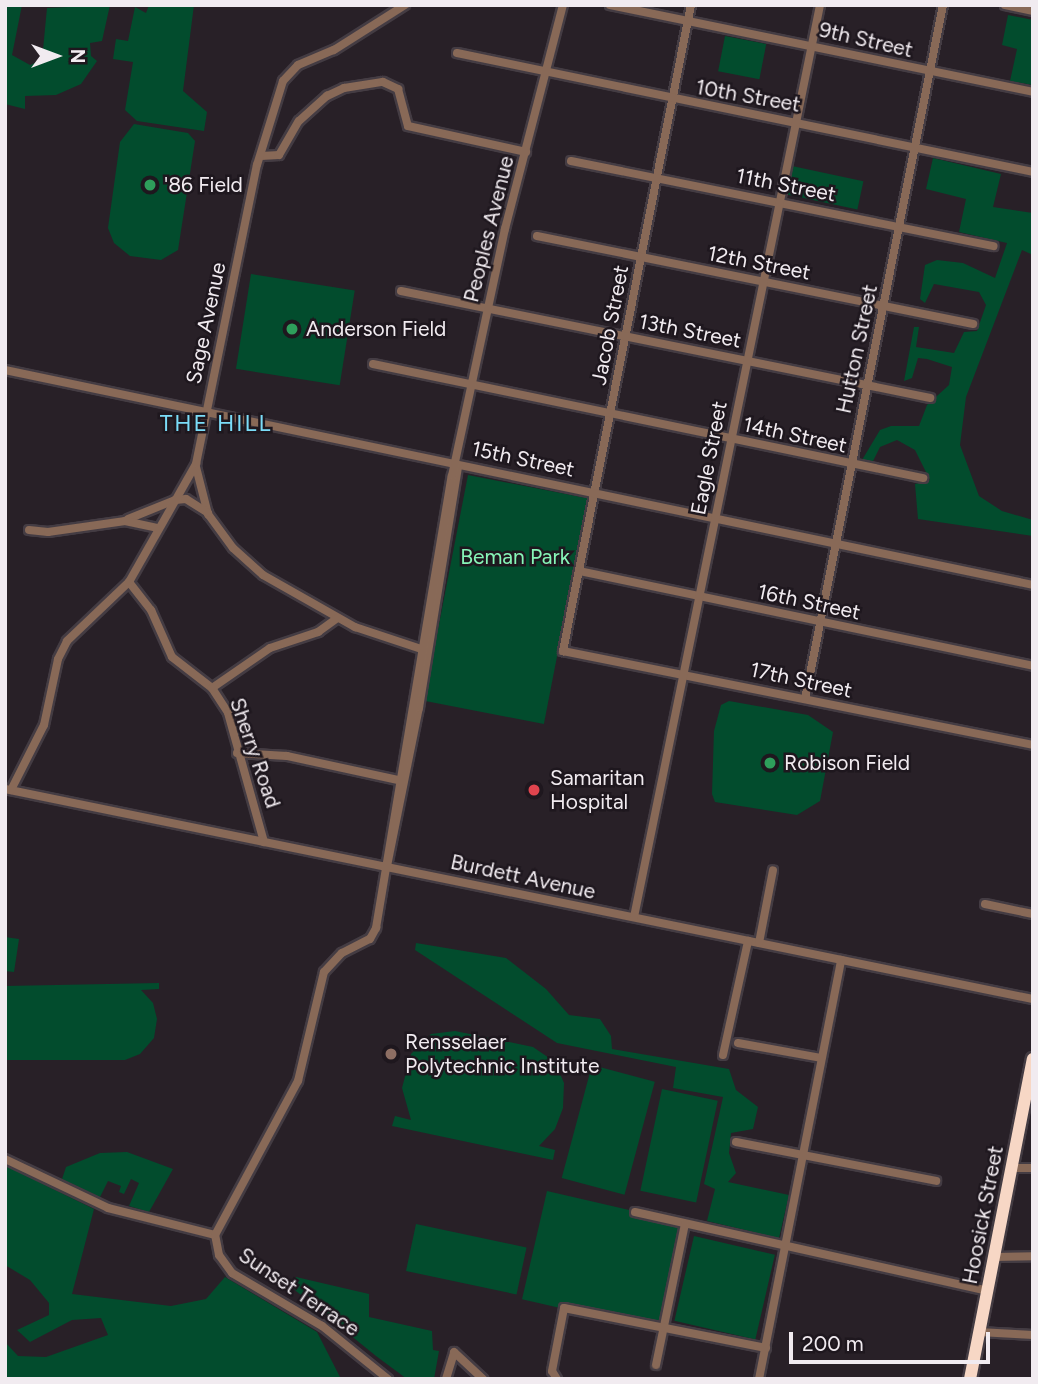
<!DOCTYPE html>
<html>
<head>
<meta charset="utf-8">
<style>
  body { margin:0 }
  #map { position:relative; width:1038px; height:1384px; overflow:hidden; background:#282027; font-family:Figtree,sans-serif }
  div>[style] { position:absolute }
  [style*='--x'] { left:calc(var(--x)*1px); top:calc(var(--y)*1px); width:calc(var(--w)*1px); rotate:calc(var(--a)*1deg) }
  .green>* { inset:0; background:#024c2d; transform-origin:0 0 }
  .roads { filter:drop-shadow(2px 0 #443c43) drop-shadow(-2px 0 #443c43) drop-shadow(0 2px #443c43) drop-shadow(0 -2px #443c43) }
  .minor>* { height:8px; margin:-4px; padding:0 4px; transform-origin:4px; border-radius:4px; background:#886957 }
  .highway>* { height:12px; margin:-6px; padding:0 6px; transform-origin:6px; border-radius:6px; background:#f7d7c5 }
  .dots>* { width:19px; height:19px; translate:-50% -50%; box-sizing:border-box; border:4px solid #1e171e; border-radius:50% }
  span { translate:-50% -50%; white-space:nowrap; text-align:center; line-height:1.15; -webkit-text-stroke:5px #1e171e; paint-order:stroke }
  .street-label { font-size:21px; color:#f1ebf0 }
  .poi-label { font-size:21px; color:#f1ebf0 }
  .left { translate:0 -50%; text-align:left }
  .park-label { font-size:21px; color:#87f6b8 }
  .neighbourhood-label { font-size:23px; color:#7bdcf8; letter-spacing:2px }
  .frame { position:absolute; inset:0; border:7px solid #f1ebf0; pointer-events:none }
  .north { position:absolute; left:21px; top:21px; width:70px; height:70px; -webkit-text-stroke:5px #1e171e; paint-order:stroke; rotate:90deg; font-size:19px; font-weight:700; line-height:28px; text-align:center; color:#f1ebf0 }
  .north::after { content:''; display:block; margin:auto; width:24px; height:32px; background:#f1ebf0; clip-path:polygon(50% 0,100% 100%,50% 72%,0 100%) }
  .scale { position:absolute; left:789px; top:1332px; width:201px; height:32px; box-sizing:border-box; border:4px solid #f1ebf0; border-top:0; padding-left:9px; font-size:21px; line-height:24px; white-space:nowrap; color:#f1ebf0; -webkit-text-stroke:5px #1e171e; paint-order:stroke }
</style>
</head>
<body>
<div id="map">
  <div class="green">
    <div style="clip-path:polygon(5px 5px,22px 5px,12px 55px,30px 65px,42px 60px,47px 8px,110px 5px,102px 41px,90px 43px,91px 56px,97px 61px,81px 84px,56px 95px,25px 96px,25px 109px,5px 104px)"></div>
    <div style="clip-path:polygon(149px 5px,194px 5px,183px 91px,207px 112px,204px 131px,137px 121px,125px 110px,133px 62px,113px 59px,116px 39px,128px 41px,135px 7px,146px 13px)"></div>
    <div style="clip-path:polygon(1008px 15px,1033px 20px,1033px 85px,1010px 81px,1017px 49px,1002px 45px)"></div>
    <div style="left:725px;top:36px;width:42px;height:36px;rotate:11deg"></div>
    <div style="clip-path:polygon(134px 124px,188px 133px,195px 141px,178px 250px,161px 260px,130px 256px,114px 243px,108px 228px,120px 142px)"></div>
    <div style="clip-path:polygon(933px 158px,1001px 174px,993px 207px,1033px 213px,1033px 255px,1022px 250px,966px 397px,960px 445px,979px 496px,1002px 511px,1033px 520px,1033px 536px,918px 519px,915px 484px,930px 480px,915px 450px,897px 440px,880px 447px,873px 461px,862px 460px,880px 430px,891px 426px,919px 426px,927px 405px,949px 385px,952px 367px,927px 359px,918px 358px,912px 378px,904px 381px,914px 327px,919px 327px,916px 347px,954px 353px,964px 332px,977px 331px,986px 305px,979px 292px,934px 284px,925px 303px,920px 299px,925px 265px,937px 260px,963px 263px,995px 278px,1007px 243px,959px 232px,966px 199px,926px 189px)"></div>
    <div style="left:792px;top:166px;width:73px;height:29px;rotate:12deg"></div>
    <div style="left:251px;top:274px;width:105px;height:96px;rotate:9deg"></div>
    <div style="left:468px;top:475px;width:122px;height:230px;rotate:11deg"></div>
    <div style="clip-path:polygon(729px 701px,808px 715px,833px 732px,820px 801px,797px 815px,715px 802px,712px 794px,714px 731px,721px 705px)"></div>
    <div style="clip-path:polygon(5px 937px,19px 939px,14px 972px,5px 971px)"></div>
    <div style="clip-path:polygon(416px 943px,506px 958px,546px 989px,569px 1015px,600px 1019px,611px 1036px,612px 1049px,729px 1069px,736px 1090px,758px 1107px,753px 1129px,731px 1133px,729px 1153px,736px 1173px,728px 1182px,789px 1195px,779px 1238px,707px 1221px,715px 1189px,704px 1184px,723px 1097px,673px 1088px,676px 1067px,557px 1043px,415px 950px)"></div>
    <div style="clip-path:polygon(159px 983px,159px 989px,141px 990px,153px 1003px,157px 1019px,154px 1038px,140px 1054px,125px 1060px,5px 1060px,5px 986px)"></div>
    <div style="clip-path:polygon(455px 1031px,533px 1047px,555px 1062px,564px 1083px,563px 1108px,555px 1129px,539px 1146px,555px 1150px,553px 1160px,392px 1126px,395px 1116px,411px 1120px,402px 1088px,411px 1054px,431px 1034px)"></div>
    <div style="left:592px;top:1065px;width:65px;height:117px;rotate:15deg"></div>
    <div style="left:662px;top:1089px;width:57px;height:104px;rotate:12deg"></div>
    <div style="clip-path:polygon(127px 1152px,173px 1169px,149px 1212px,129px 1206px,139px 1183px,131px 1179px,124px 1194px,119px 1192px,121px 1186px,108px 1181px,100px 1197px,62px 1179px,66px 1167px,100px 1153px)"></div>
    <div style="clip-path:polygon(6px 1166px,94px 1209px,72px 1294px,171px 1306px,206px 1299px,225px 1277px,317px 1332px,341px 1379px,5px 1379px,5px 1342px,18px 1356px,46px 1357px,108px 1335px,101px 1318px,72px 1320px,30px 1342px,17px 1330px,49px 1315px,49px 1303px,30px 1280px,5px 1265px)"></div>
    <div style="left:547px;top:1191px;width:142px;height:111px;rotate:13deg"></div>
    <div style="left:416px;top:1224px;width:113px;height:48px;rotate:12deg"></div>
    <div style="left:694px;top:1236px;width:83px;height:87px;rotate:13deg"></div>
    <div style="clip-path:polygon(296px 1277px,369px 1294px,369px 1317px,432px 1331px,433px 1350px,439px 1351px,434px 1379px,407px 1379px,376px 1356px,296px 1291px,291px 1285px)"></div>
  </div>
  <div class="roads">
    <div class="minor">
      <div style="--x:610;--y:5;--w:432;--a:11.6"></div>
      <div style="--x:691;--y:5;--w:659;--a:101.21"></div>
      <div style="--x:563;--y:651;--w:479;--a:11.3"></div>
      <div style="--x:1005;--y:5;--w:29;--a:12"></div>
      <div style="--x:457;--y:53;--w:588;--a:11.67"></div>
      <div style="--x:261;--y:156;--w:18;--a:-3"></div>
      <div style="--x:279;--y:155;--w:39;--a:-60"></div>
      <div style="--x:299;--y:121;--w:38;--a:-42"></div>
      <div style="--x:327;--y:96;--w:19;--a:-25"></div>
      <div style="--x:344;--y:88;--w:39;--a:-9"></div>
      <div style="--x:383;--y:82;--w:17;--a:25"></div>
      <div style="--x:398;--y:89;--w:38;--a:75"></div>
      <div style="--x:408;--y:126;--w:121;--a:12.4"></div>
      <div style="--x:571;--y:161;--w:431;--a:11.4"></div>
      <div style="--x:537;--y:236;--w:445;--a:11.4"></div>
      <div style="--x:401;--y:291;--w:540;--a:11.43"></div>
      <div style="--x:373;--y:364;--w:562;--a:11.71"></div>
      <div style="--x:5;--y:370;--w:1050;--a:11.81"></div>
      <div style="--x:196;--y:467;--w:49;--a:75.7"></div>
      <div style="--x:208;--y:514;--w:42;--a:53.7"></div>
      <div style="--x:233;--y:548;--w:40;--a:42"></div>
      <div style="--x:263;--y:575;--w:106;--a:29.5"></div>
      <div style="--x:355;--y:627;--w:73;--a:18.4"></div>
      <div style="--x:128;--y:519;--w:51;--a:-22"></div>
      <div style="--x:175;--y:500;--w:11;--a:-5"></div>
      <div style="--x:186;--y:499;--w:26;--a:32"></div>
      <div style="--x:29;--y:530;--w:19;--a:6"></div>
      <div style="--x:48;--y:532;--w:78;--a:-8.1"></div>
      <div style="--x:125;--y:521;--w:34;--a:12"></div>
      <div style="--x:579;--y:571;--w:464;--a:11.8"></div>
      <div style="--x:129;--y:582;--w:36;--a:52"></div>
      <div style="--x:151;--y:610;--w:51;--a:65.9"></div>
      <div style="--x:172;--y:657;--w:51;--a:37.8"></div>
      <div style="--x:212;--y:688;--w:30;--a:57"></div>
      <div style="--x:228;--y:713;--w:134;--a:74.4"></div>
      <div style="--x:212;--y:688;--w:70;--a:-34.6"></div>
      <div style="--x:270;--y:648;--w:51;--a:-18.4"></div>
      <div style="--x:318;--y:632;--w:24;--a:-36"></div>
      <div style="--x:805;--y:699;--w:708;--a:-78.75"></div>
      <div style="--x:237;--y:753;--w:50;--a:3.4"></div>
      <div style="--x:287;--y:756;--w:119;--a:12.2"></div>
      <div style="--x:5;--y:789;--w:1049;--a:11.55"></div>
      <div style="--x:11;--y:790;--w:73;--a:-63.1"></div>
      <div style="--x:44;--y:725;--w:67;--a:-78"></div>
      <div style="--x:58;--y:659;--w:20;--a:-63"></div>
      <div style="--x:67;--y:641;--w:86;--a:-43.6"></div>
      <div style="--x:129;--y:582;--w:136;--a:-60.4"></div>
      <div style="--x:196;--y:464;--w:305;--a:-78.5"></div>
      <div style="--x:257;--y:165;--w:88;--a:-72.8"></div>
      <div style="--x:283;--y:81;--w:22;--a:-47"></div>
      <div style="--x:298;--y:65;--w:39;--a:-23"></div>
      <div style="--x:334;--y:50;--w:84;--a:-32.4"></div>
      <div style="--x:387;--y:866;--w:161;--a:-78.6"></div>
      <div style="--x:419;--y:708;--w:245;--a:-80.8"></div>
      <div style="--x:985;--y:904;--w:49;--a:11.8"></div>
      <div style="--x:634;--y:917;--w:931;--a:-78.47"></div>
      <div style="--x:759;--y:943;--w:74;--a:-79.1"></div>
      <div style="--x:738;--y:1043;--w:84;--a:10.2"></div>
      <div style="--x:723;--y:1055;--w:117;--a:-77.6"></div>
      <div style="--x:736;--y:1142;--w:204;--a:11"></div>
      <div style="--x:5;--y:1159;--w:114;--a:25.4"></div>
      <div style="--x:108;--y:1208;--w:110;--a:14.2"></div>
      <div style="--x:1012;--y:1168;--w:21;--a:0"></div>
      <div style="--x:635;--y:1212;--w:361;--a:12.6"></div>
      <div style="--x:994;--y:1257;--w:39;--a:-1"></div>
      <div style="--x:979;--y:1332;--w:54;--a:3.2"></div>
      <div style="--x:656;--y:1365;--w:144;--a:-78.4"></div>
      <div style="--x:388;--y:1379;--w:85;--a:-141.2"></div>
      <div style="--x:322;--y:1326;--w:104;--a:-149.5"></div>
      <div style="--x:232;--y:1273;--w:22;--a:-126"></div>
      <div style="--x:219;--y:1255;--w:20;--a:-101"></div>
      <div style="--x:215;--y:1235;--w:175;--a:-61.7"></div>
      <div style="--x:298;--y:1081;--w:112;--a:-76.6"></div>
      <div style="--x:324;--y:972;--w:26;--a:-47"></div>
      <div style="--x:342;--y:953;--w:31;--a:-27"></div>
      <div style="--x:370;--y:939;--w:13;--a:-61"></div>
      <div style="--x:376;--y:928;--w:458;--a:-80.5"></div>
      <div style="--x:452;--y:476;--w:253;--a:-77.9"></div>
      <div style="--x:505;--y:229;--w:231;--a:-75.5"></div>
      <div style="--x:446;--y:1379;--w:28;--a:-73"></div>
      <div style="--x:454;--y:1352;--w:40;--a:43"></div>
      <div style="--x:557;--y:1379;--w:9;--a:-122"></div>
      <div style="--x:552;--y:1371;--w:64;--a:-79.2"></div>
      <div style="--x:564;--y:1308;--w:206;--a:11.2"></div>
      <div style="--x:759;--y:1379;--w:427;--a:-78.9"></div>
    </div>
    <div class="highway">
      <div style="--x:970;--y:1379;--w:326;--a:-78.9"></div>
    </div>
  </div>
  <div class="dots">
    <div style="left:150px;top:185px;background:#2e9e5b"></div>
    <div style="left:292px;top:329px;background:#2e9e5b"></div>
    <div style="left:770px;top:763px;background:#2e9e5b"></div>
    <div style="left:534px;top:790px;background:#e0444e"></div>
    <div style="left:391px;top:1054px;background:#8d6e63"></div>
  </div>
  <div class="street-label">
    <span style="left:866px;top:40px;rotate:13deg">9th Street</span>
    <span style="left:748px;top:96px;rotate:10deg">10th Street</span>
    <span style="left:786px;top:185px;rotate:11deg">11th Street</span>
    <span style="left:489px;top:229px;rotate:-76deg">Peoples Avenue</span>
    <span style="left:759px;top:263px;rotate:11deg">12th Street</span>
    <span style="left:206px;top:323px;rotate:-78deg">Sage Avenue</span>
    <span style="left:610px;top:325px;rotate:-79deg">Jacob Street</span>
    <span style="left:690px;top:331px;rotate:11deg">13th Street</span>
    <span style="left:857px;top:349px;rotate:-78deg">Hutton Street</span>
    <span style="left:795px;top:435px;rotate:12deg">14th Street</span>
    <span style="left:709px;top:458px;rotate:-79deg">Eagle Street</span>
    <span style="left:523px;top:459px;rotate:12deg">15th Street</span>
    <span style="left:809px;top:602px;rotate:12deg">16th Street</span>
    <span style="left:801px;top:680px;rotate:12deg">17th Street</span>
    <span style="left:255px;top:753px;rotate:71deg">Sherry Road</span>
    <span style="left:523px;top:877px;rotate:12deg">Burdett Avenue</span>
    <span style="left:983px;top:1215px;rotate:-79deg">Hoosick Street</span>
    <span style="left:299px;top:1292px;rotate:34deg">Sunset Terrace</span>
  </div>
  <div class="poi-label">
    <span class="left" style="left:164px;top:185px">'86 Field</span>
    <span class="left" style="left:306px;top:329px">Anderson Field</span>
    <span class="left" style="left:784px;top:763px">Robison Field</span>
    <span class="left" style="left:550px;top:790px">Samaritan<br>Hospital</span>
    <span class="left" style="left:405px;top:1054px">Rensselaer<br>Polytechnic Institute</span>
  </div>
  <div class="park-label">
    <span style="left:515px;top:557px">Beman Park</span>
  </div>
  <div class="neighbourhood-label">
    <span style="left:216px;top:423px">THE HILL</span>
  </div>
  <div class="frame"></div>
  <div class="north">N</div>
  <div class="scale">200 m</div>
</div>
</body>
</html>
